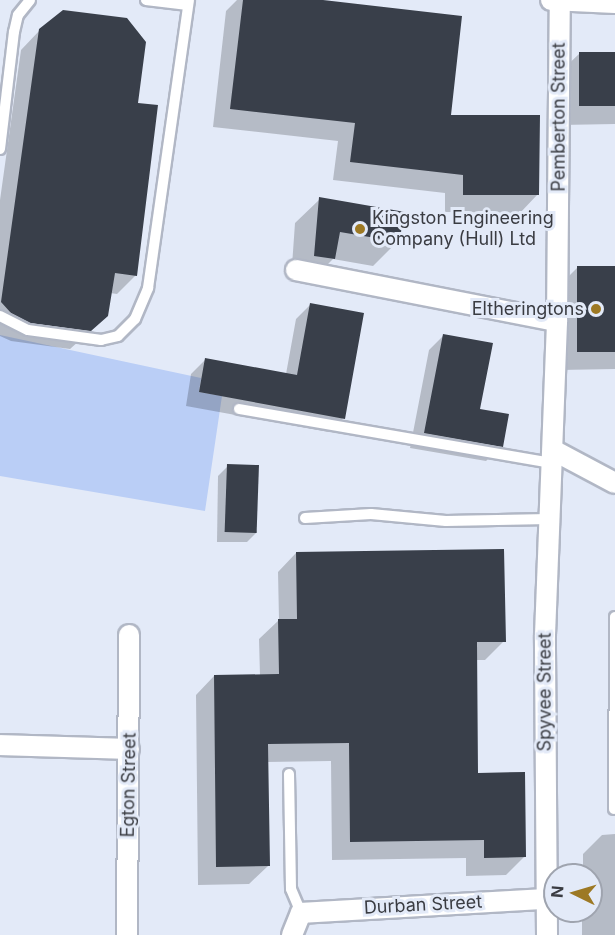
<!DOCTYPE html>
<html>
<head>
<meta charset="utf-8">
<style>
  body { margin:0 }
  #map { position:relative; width:615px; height:935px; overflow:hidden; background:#e3eaf8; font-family:Inter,sans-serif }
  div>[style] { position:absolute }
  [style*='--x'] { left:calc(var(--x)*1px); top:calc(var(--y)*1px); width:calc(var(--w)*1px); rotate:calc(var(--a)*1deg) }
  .green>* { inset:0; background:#bacef6 }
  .shadow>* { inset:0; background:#0003 }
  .building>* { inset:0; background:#393f4a; transform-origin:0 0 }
  .roads { filter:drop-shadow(2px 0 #b1b7c5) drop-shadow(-2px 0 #b1b7c5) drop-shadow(0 2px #b1b7c5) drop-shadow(0 -2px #b1b7c5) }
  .service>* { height:10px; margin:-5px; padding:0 5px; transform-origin:5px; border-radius:5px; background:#fff }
  .minor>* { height:20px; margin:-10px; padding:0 10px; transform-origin:10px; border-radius:10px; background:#fff }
  .dots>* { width:16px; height:16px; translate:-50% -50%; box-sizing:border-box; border:3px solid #e3eaf8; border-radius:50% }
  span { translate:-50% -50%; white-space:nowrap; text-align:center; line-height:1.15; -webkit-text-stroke:6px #e3eaf8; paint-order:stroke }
  .street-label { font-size:18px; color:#3a3c42 }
  .poi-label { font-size:18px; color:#3a3c42 }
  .left { translate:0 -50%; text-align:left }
  .right { translate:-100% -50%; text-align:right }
  .north { position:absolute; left:543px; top:863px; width:60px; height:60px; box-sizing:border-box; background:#e3eaf8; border:2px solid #9fa4af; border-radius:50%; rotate:275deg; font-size:16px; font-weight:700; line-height:24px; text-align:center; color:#3a3c42 }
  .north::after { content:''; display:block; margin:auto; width:21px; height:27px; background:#9d7924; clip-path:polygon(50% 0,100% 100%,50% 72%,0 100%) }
</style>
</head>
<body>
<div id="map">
  <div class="green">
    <div style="clip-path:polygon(0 335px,201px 378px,199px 392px,222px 396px,205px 511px,0 476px)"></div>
  </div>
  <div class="shadow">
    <div style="clip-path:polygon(237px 0,310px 0,538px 194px,520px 213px,445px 212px,445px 193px,333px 180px,338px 141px,213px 127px,226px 11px)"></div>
    <div style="clip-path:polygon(40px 30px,137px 104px,136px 275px,117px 294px,110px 293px,107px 316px,70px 349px,11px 341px,0 336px,0 200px,21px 50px)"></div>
    <div style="clip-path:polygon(615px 53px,615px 149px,615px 124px,561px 125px,560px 72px,579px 54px)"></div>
    <div style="clip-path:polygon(320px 199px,398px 241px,373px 266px,333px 259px,309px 283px,291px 280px,295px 223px)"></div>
    <div style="clip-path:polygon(578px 267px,615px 267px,615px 369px,560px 370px,559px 286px)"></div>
    <div style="clip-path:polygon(310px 305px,343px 418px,329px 432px,186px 406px,191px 374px,205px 360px,286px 374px,296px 319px)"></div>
    <div style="clip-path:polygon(444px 335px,479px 410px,501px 446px,486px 461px,410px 448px,429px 350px)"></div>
    <div style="clip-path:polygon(228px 466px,257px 532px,247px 542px,217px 542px,218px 476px)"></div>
    <div style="clip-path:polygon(296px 553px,504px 641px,485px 660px,475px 660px,477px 774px,525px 856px,506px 875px,466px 876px,466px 858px,332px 860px,331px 761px,267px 762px,268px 866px,249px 884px,198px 885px,196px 695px,214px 676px,260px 676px,259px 639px,279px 620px,278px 572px)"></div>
    <div style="clip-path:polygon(615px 834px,615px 935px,582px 935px,582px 911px,591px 911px,591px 875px,583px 875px,583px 854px,602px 835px)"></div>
  </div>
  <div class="building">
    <div style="clip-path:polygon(243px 0,323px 0,462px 16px,451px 115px,540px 115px,539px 195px,463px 195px,463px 175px,350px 162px,355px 123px,230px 109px)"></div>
    <div style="clip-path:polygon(63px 10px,127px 18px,146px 42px,138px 103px,158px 105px,137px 276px,115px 273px,108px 316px,91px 331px,30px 323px,11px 313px,1px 302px,39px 29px)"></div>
    <div style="left:579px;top:52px;width:36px;height:54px"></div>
    <div style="clip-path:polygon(319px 197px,405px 212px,399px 242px,340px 232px,335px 259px,314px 256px)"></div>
    <div style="left:577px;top:266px;width:38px;height:86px"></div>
    <div style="clip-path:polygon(310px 303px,364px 313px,345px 419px,199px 392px,205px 358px,297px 375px)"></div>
    <div style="clip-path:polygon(443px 334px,493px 343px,480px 409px,509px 414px,503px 447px,424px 433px)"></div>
    <div style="left:227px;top:464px;width:32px;height:68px;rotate:2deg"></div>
    <div style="clip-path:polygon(504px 549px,506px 642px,477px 642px,478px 773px,525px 772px,526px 857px,484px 858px,484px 840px,350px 842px,349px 743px,268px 744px,270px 866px,216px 867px,214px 675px,279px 674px,278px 619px,297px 619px,296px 552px)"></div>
  </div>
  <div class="roads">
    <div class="service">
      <div style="--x:146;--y:0;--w:42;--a:6.8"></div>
      <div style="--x:0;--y:149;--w:118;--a:-83.2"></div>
      <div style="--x:14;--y:32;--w:17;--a:-77"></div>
      <div style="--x:18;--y:15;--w:19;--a:-51"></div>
      <div style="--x:0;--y:316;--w:31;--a:27"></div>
      <div style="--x:28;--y:330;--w:74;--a:7.8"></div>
      <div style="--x:101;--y:340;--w:17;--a:-13"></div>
      <div style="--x:118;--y:336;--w:24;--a:-45"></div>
      <div style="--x:135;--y:319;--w:34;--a:-67"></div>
      <div style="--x:148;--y:288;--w:291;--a:-81.9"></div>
      <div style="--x:239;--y:409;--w:318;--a:9.8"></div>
      <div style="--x:305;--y:518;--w:66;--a:-3.5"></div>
      <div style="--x:371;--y:514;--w:75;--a:5.3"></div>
      <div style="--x:446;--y:521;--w:103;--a:-1.1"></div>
      <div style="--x:289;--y:774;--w:115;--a:89"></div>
      <div style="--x:291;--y:889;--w:26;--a:67"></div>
      <div style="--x:614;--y:809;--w:192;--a:-89.7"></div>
    </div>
    <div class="minor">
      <div style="--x:551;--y:0;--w:64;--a:2.7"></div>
      <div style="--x:296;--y:270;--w:266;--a:11.1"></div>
      <div style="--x:553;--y:450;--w:70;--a:28"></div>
      <div style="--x:0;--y:745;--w:129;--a:1.8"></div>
      <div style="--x:127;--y:935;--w:300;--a:-89.6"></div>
      <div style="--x:292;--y:935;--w:24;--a:-68"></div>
      <div style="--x:301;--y:913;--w:244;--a:-3.3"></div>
      <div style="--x:547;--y:935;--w:300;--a:-90.4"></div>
      <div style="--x:545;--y:635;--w:314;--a:-87.8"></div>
      <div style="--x:557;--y:321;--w:320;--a:-89.5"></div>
    </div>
  </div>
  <div class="dots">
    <div style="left:360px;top:229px;background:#9d7924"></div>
    <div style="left:596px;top:309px;background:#9d7924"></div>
  </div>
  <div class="street-label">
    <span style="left:559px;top:117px;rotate:-90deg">Pemberton Street</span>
    <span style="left:545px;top:692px;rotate:-90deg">Spyvee Street</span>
    <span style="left:129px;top:785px;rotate:-89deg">Egton Street</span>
    <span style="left:423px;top:905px;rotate:-3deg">Durban Street</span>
  </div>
  <div class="poi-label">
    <span class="left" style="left:372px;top:229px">Kingston Engineering<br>Company (Hull) Ltd</span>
    <span class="right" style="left:584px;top:309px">Eltheringtons</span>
  </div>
  <div class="north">N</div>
</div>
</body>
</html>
